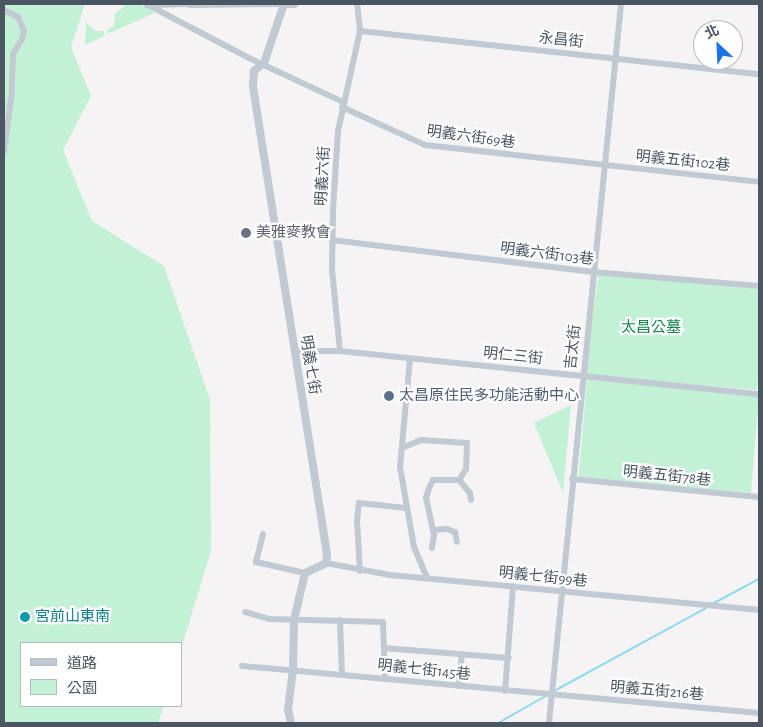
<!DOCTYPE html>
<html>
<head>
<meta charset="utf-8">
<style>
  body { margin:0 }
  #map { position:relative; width:763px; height:727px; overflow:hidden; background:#f5f3f3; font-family:"Alegreya Sans","Noto Sans TC",sans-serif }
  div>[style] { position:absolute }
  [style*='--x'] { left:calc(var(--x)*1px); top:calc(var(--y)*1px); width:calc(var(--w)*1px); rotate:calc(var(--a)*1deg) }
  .green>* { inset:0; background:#c3f1d5; transform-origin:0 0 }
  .stream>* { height:2px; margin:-1px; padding:0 1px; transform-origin:1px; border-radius:1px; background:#90daee }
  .minor>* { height:6px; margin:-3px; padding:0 3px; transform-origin:3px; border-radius:3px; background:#c1cad2 }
  .tertiary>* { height:8px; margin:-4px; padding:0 4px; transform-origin:4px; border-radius:4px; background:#c1cad2 }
  .dots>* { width:14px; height:14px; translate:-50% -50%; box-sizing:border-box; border:2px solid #fff; border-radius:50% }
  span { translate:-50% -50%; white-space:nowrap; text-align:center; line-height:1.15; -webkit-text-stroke:4.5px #fff; paint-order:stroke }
  .street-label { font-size:15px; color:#4a5661 }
  .worship-label { font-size:15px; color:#5b616d }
  .left { translate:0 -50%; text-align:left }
  .park-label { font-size:15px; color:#17864f }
  .service-label { font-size:15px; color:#4e5e75 }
  .culture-label { font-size:15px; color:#0d838f }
  .frame { position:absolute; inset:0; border:5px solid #4a5661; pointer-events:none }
  .legend { position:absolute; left:20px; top:642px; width:162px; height:65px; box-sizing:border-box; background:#fff; border:1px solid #b7bbc0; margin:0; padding:6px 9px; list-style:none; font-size:15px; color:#4a5661 }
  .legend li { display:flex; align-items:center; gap:10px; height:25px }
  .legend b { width:25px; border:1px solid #b7bbc0 }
  .north { position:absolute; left:693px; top:20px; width:50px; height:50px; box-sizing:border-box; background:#fff; border:1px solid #b7bbc0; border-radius:50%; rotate:335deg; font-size:14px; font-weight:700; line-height:20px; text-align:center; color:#4a5661 }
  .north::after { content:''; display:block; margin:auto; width:18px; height:22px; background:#1a73e8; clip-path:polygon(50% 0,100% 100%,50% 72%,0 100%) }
</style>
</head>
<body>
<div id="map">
  <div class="green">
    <div style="clip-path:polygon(4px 4px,85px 4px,71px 47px,91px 96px,63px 150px,92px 221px,164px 266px,210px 400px,211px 551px,181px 649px,181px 643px,21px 643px,21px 706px,164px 706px,158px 723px,4px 723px)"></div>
    <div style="clip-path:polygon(124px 4px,140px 4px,155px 13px,107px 34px,107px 30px,114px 26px,115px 13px,124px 7px)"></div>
    <div style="clip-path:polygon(86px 22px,95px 31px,103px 31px,105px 36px,85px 45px)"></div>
    <div style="clip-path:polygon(599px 270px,759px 286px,759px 359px,757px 390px,585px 375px)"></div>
    <div style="left:587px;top:380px;width:173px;height:98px;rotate:5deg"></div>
    <div style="clip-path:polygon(571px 405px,563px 493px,534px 423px)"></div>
  </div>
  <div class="stream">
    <div style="--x:714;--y:603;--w:51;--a:-28.1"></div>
    <div style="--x:554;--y:691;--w:173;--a:-28.6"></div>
    <div style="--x:498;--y:723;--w:55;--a:-29.4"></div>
  </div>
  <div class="minor">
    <div style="--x:147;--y:5;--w:45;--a:-1.3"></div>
    <div style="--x:148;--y:5;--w:114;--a:27.7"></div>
    <div style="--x:249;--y:58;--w:104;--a:25.1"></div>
    <div style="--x:190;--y:5;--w:94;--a:-0.6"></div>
    <div style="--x:4;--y:10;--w:16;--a:27"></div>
    <div style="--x:18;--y:17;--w:15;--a:67"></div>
    <div style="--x:24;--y:31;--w:8;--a:104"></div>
    <div style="--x:22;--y:39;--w:17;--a:121"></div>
    <div style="--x:13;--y:54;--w:37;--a:92"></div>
    <div style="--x:12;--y:91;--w:61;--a:97.6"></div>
    <div style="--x:360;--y:31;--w:401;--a:6.2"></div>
    <div style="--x:342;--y:107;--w:91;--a:24.6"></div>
    <div style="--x:425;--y:145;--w:336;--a:6.3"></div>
    <div style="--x:332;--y:240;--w:263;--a:7"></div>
    <div style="--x:593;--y:272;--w:167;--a:4.8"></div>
    <div style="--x:294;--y:351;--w:46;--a:0"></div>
    <div style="--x:340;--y:351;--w:421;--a:5.9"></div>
    <div style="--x:340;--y:351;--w:82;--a:-95.6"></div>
    <div style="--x:332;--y:269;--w:59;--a:-89"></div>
    <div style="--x:333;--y:210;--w:79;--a:-86.4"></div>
    <div style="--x:338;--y:131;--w:102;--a:-77.6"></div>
    <div style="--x:360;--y:31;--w:27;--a:-96"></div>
    <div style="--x:410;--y:359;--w:108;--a:95.3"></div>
    <div style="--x:400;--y:467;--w:81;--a:80.1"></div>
    <div style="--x:414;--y:547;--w:34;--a:67"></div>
    <div style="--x:402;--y:448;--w:21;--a:-23"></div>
    <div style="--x:421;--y:440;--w:46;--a:3.7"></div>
    <div style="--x:467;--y:443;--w:26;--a:92"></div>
    <div style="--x:466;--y:469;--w:13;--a:122"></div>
    <div style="--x:459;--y:480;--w:17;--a:50"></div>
    <div style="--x:470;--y:493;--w:7;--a:82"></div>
    <div style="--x:572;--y:479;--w:188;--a:5.5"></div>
    <div style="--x:433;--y:530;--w:14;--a:-4"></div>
    <div style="--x:447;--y:529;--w:9;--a:21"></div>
    <div style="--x:455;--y:532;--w:10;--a:79"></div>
    <div style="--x:263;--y:534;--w:29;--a:104"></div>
    <div style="--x:256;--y:562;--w:50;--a:12.7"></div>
    <div style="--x:432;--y:548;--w:13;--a:-81"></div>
    <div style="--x:434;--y:535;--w:38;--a:-102"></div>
    <div style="--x:426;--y:498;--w:10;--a:-73"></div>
    <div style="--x:429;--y:488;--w:9;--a:-63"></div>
    <div style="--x:433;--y:480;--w:26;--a:0"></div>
    <div style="--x:326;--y:563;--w:65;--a:10.6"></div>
    <div style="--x:390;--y:575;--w:371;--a:5.4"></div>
    <div style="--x:360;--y:571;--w:50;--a:-93.4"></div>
    <div style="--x:357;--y:521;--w:18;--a:-84"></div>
    <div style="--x:359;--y:503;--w:47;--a:6.1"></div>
    <div style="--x:245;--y:612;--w:25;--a:16"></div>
    <div style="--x:269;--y:619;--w:114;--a:1.5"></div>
    <div style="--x:383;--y:622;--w:57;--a:88"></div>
    <div style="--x:340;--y:620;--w:54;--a:87.9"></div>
    <div style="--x:384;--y:648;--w:125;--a:4.6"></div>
    <div style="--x:242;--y:666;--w:519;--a:5.19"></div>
    <div style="--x:459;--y:686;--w:32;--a:-85"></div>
    <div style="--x:505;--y:691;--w:105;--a:-85.6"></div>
    <div style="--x:549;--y:723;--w:723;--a:-84.28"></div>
  </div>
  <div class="tertiary">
    <div style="--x:291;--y:723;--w:13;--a:-103"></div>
    <div style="--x:288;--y:710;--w:41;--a:-83"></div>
    <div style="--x:293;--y:669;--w:49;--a:-88.8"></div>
    <div style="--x:294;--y:620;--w:48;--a:-76.8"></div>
    <div style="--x:305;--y:573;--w:23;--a:-25"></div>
    <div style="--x:326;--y:563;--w:9;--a:-84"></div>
    <div style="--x:327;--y:554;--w:475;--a:-99"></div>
    <div style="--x:253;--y:85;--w:14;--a:-86"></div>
    <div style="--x:254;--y:71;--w:13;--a:-39"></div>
    <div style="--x:264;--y:63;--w:62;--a:-71.3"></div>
    <div style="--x:284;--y:4;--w:10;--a:0"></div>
  </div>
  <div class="dots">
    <div style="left:246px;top:233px;background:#6b7280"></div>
    <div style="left:389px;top:396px;background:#5c6f8a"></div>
    <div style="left:25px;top:617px;background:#0f9aa8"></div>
  </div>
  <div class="street-label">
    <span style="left:561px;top:40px;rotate:6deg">永昌街</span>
    <span style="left:471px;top:137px;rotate:8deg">明義六街69巷</span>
    <span style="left:683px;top:161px;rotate:6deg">明義五街102巷</span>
    <span style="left:323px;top:176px;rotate:-87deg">明義六街</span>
    <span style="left:547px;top:254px;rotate:7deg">明義六街103巷</span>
    <span style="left:573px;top:347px;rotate:-84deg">吉太街</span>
    <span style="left:513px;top:356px;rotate:6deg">明仁三街</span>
    <span style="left:310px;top:365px;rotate:81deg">明義七街</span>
    <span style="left:667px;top:476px;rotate:6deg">明義五街78巷</span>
    <span style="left:543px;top:577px;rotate:6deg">明義七街99巷</span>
    <span style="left:424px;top:670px;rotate:6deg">明義七街145巷</span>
    <span style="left:657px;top:691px;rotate:5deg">明義五街216巷</span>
  </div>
  <div class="worship-label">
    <span class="left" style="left:256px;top:233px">美雅麥教會</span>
  </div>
  <div class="park-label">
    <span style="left:651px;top:328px">太昌公墓</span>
  </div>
  <div class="service-label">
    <span class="left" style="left:399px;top:396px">太昌原住民多功能活動中心</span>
  </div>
  <div class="culture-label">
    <span class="left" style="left:35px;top:617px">宮前山東南</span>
  </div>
  <div class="frame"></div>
  <ul class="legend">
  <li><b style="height:6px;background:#c1cad2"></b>道路</li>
  <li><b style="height:14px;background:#c3f1d5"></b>公園</li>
  </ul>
  <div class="north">北</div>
</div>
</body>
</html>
